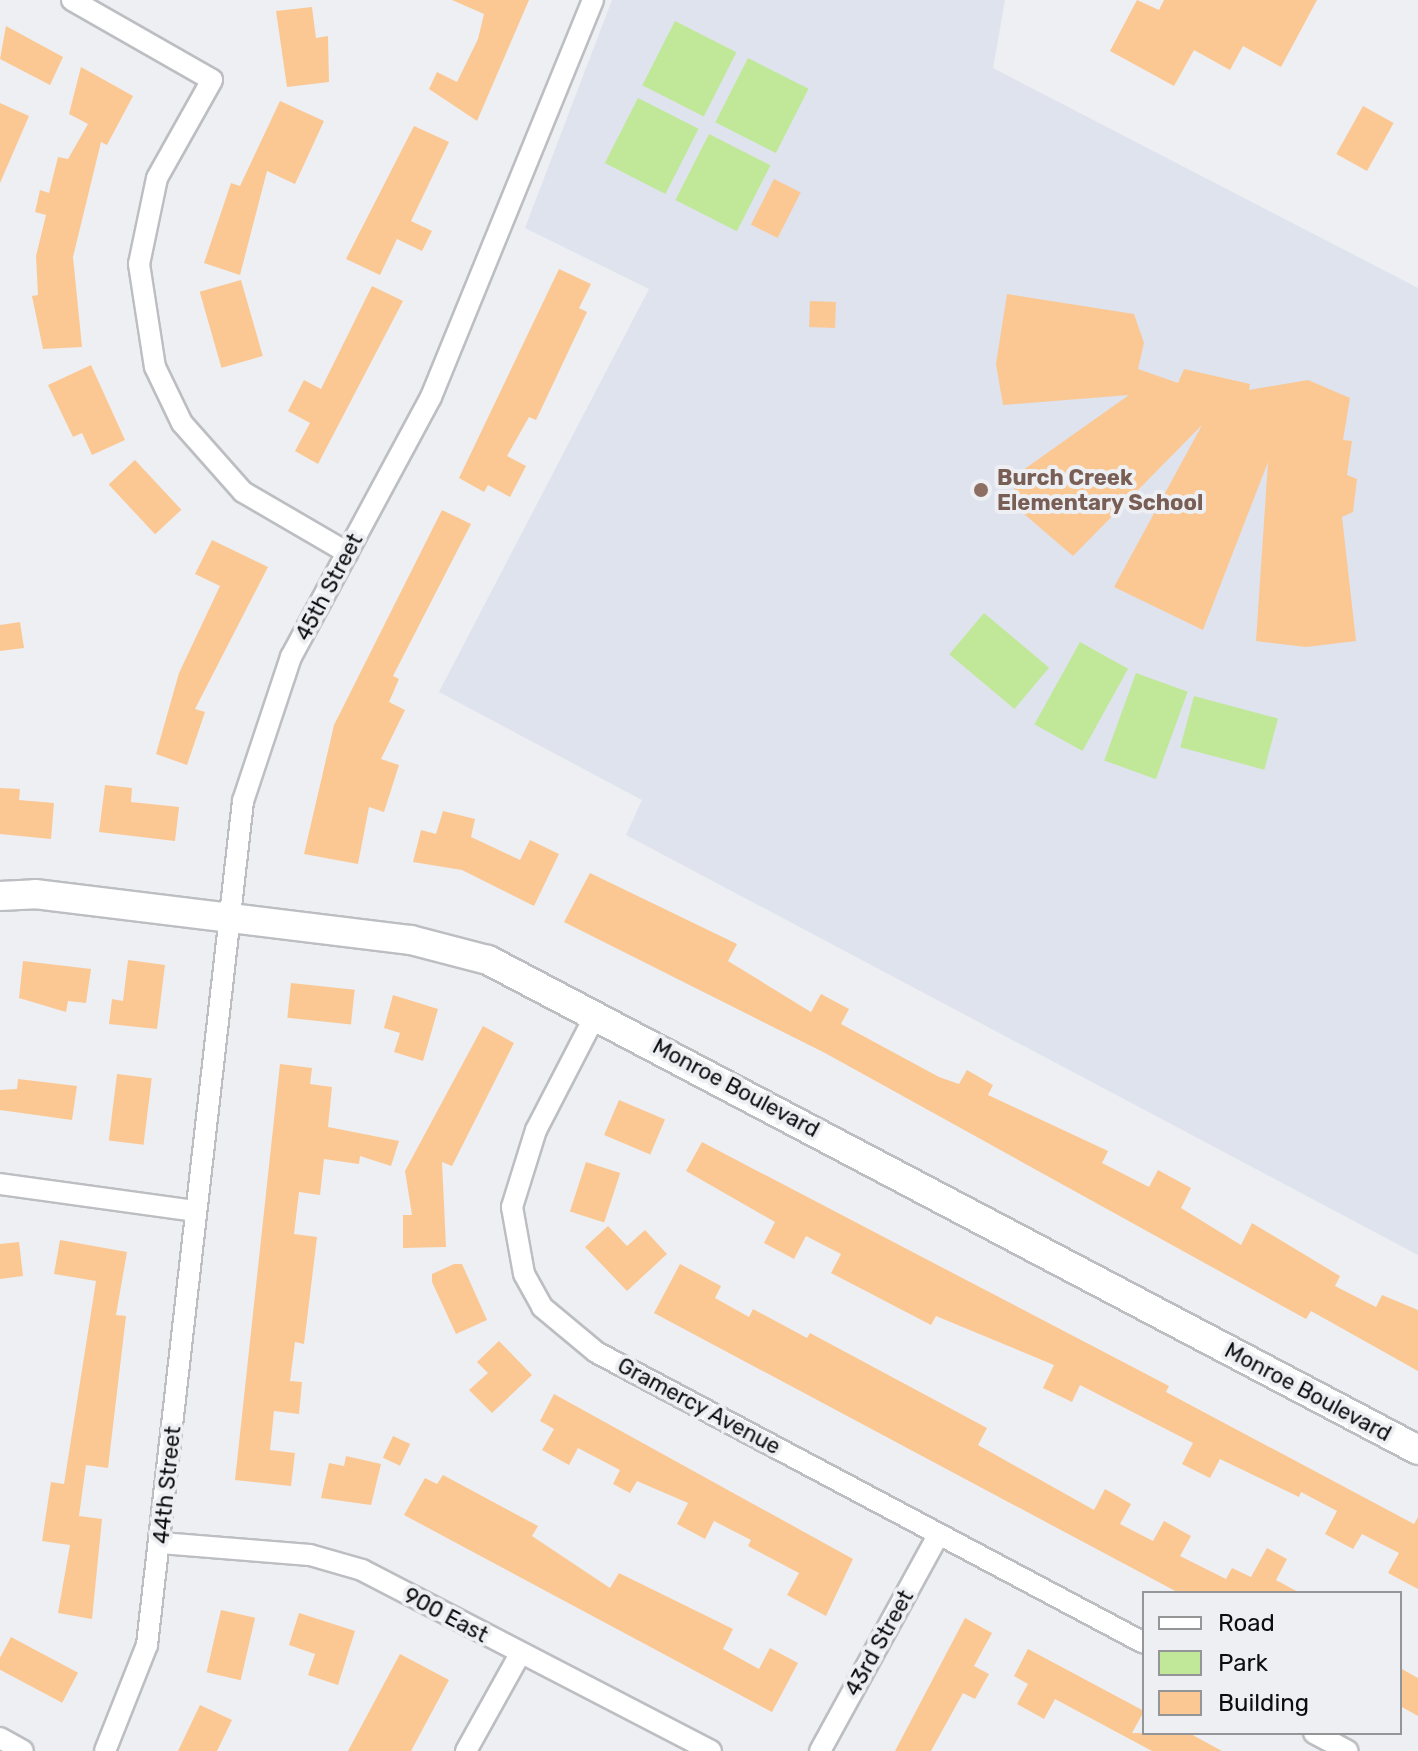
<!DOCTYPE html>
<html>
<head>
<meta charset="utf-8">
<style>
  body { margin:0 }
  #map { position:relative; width:1418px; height:1751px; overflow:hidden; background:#edeff3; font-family:Rubik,sans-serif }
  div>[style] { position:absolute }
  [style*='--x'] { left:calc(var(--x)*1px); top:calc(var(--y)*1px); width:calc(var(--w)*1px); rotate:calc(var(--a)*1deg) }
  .built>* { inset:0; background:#dee3ed }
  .green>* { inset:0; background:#c1e898; transform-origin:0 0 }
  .building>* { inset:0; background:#fbc893; transform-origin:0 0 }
  .roads { filter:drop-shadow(2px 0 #bcbec2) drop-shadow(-2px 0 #bcbec2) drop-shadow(0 2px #bcbec2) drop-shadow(0 -2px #bcbec2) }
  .street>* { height:20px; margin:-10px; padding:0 10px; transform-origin:10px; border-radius:10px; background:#fff }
  .secondary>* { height:28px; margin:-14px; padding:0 14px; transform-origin:14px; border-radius:14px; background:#fff }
  .dots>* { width:22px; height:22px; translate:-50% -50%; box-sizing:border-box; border:4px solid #edeff3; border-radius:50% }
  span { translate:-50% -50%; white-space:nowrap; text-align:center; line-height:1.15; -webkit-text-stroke:8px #edeff3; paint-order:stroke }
  .education-label { font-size:22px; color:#785e54; font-weight:700 }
  .left { translate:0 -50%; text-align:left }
  .street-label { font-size:22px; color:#0c0d0e }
  .legend { position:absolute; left:1142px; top:1591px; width:260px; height:144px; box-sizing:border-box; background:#edeff3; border:2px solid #939597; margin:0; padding:10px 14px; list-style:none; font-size:24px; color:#0c0d0e }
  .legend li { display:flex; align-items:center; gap:16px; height:40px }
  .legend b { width:40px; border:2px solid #939597 }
</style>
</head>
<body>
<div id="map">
  <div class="built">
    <div style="clip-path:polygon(612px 0,1005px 0,993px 68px,1418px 288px,1418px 1255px,626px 835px,642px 800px,439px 692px,649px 289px,525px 228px)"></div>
  </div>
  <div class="green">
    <div style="left:675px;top:21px;width:69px;height:72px;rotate:27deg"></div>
    <div style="left:748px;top:58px;width:68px;height:72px;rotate:27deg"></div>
    <div style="left:638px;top:98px;width:68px;height:73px;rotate:27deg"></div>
    <div style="left:709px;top:134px;width:69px;height:74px;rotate:27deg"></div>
    <div style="left:984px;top:613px;width:85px;height:54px;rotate:40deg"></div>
    <div style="left:1080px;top:642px;width:55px;height:94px;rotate:29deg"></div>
    <div style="left:1136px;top:673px;width:55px;height:93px;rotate:20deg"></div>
    <div style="left:1194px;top:696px;width:87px;height:53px;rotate:15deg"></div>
  </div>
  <div class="building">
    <div style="clip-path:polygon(452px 0,529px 0,477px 121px,429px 89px,437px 72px,457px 82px,478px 39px,484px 14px)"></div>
    <div style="clip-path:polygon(1137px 0,1159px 10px,1164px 0,1317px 0,1281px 67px,1243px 46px,1230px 70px,1194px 50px,1174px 86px,1110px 51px)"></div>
    <div style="clip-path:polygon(312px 7px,316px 38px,328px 36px,329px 82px,287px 87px,276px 11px)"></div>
    <div style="clip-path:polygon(6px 26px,63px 57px,50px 85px,0 59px)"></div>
    <div style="clip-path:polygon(81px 67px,133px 96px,107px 145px,101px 142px,73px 257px,82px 347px,43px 349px,32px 296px,38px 295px,36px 256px,46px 215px,35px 212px,40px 190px,49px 193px,58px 157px,68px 159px,88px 124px,69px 114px)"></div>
    <div style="clip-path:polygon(280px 101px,324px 121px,295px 184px,267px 171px,240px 275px,204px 263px,231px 183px,240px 186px)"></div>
    <div style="clip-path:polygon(0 103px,29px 116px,0 183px)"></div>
    <div style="left:1363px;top:106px;width:35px;height:55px;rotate:29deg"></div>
    <div style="clip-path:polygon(414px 126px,449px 142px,411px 221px,432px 231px,422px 251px,397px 239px,380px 275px,346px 259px)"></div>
    <div style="left:774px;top:179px;width:30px;height:51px;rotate:27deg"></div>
    <div style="clip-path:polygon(559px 269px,591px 284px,579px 308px,587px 312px,536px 420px,529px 417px,507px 456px,526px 466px,510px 497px,488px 485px,484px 492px,459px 478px)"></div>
    <div style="left:241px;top:280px;width:79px;height:43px;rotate:74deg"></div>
    <div style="clip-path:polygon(372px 286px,403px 301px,318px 464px,295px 451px,310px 423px,288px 411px,304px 380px,321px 389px)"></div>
    <div style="clip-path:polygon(1007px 294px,1134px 314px,1144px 343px,1138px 369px,1178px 383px,1184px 369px,1250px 384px,1249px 390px,1308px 380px,1350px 398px,1343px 440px,1352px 441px,1347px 475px,1357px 479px,1353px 512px,1342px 517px,1356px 641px,1306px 647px,1256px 641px,1268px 462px,1203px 630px,1114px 587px,1202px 425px,1073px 556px,1017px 508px,1023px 503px,1009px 480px,1129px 395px,1003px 405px,996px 364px)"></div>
    <div style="left:810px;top:301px;width:26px;height:26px;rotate:2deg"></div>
    <div style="clip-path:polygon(91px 365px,125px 440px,92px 455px,82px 433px,73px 437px,48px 385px)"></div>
    <div style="left:135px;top:460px;width:68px;height:36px;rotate:47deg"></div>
    <div style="clip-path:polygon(442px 510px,471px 524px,393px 676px,399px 679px,389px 702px,405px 710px,381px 759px,399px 765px,384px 812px,369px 807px,358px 864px,304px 854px,334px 725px)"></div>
    <div style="clip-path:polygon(212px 540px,268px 567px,195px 709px,205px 712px,187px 765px,156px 754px,179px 673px,220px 586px,195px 574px)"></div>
    <div style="clip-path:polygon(20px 622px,24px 648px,0 651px,0 625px)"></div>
    <div style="clip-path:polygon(105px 785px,132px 788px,131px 802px,179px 807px,175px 841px,99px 832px)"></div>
    <div style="clip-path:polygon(0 788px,20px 789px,19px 800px,54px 803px,51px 839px,0 834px)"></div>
    <div style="clip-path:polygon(443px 811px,475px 819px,471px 837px,520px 860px,530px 840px,559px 854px,534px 906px,462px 870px,413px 862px,421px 830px,436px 834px)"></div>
    <div style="clip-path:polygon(590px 873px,737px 944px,728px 961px,811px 1012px,821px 994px,849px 1009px,841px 1024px,939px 1077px,959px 1084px,967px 1070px,993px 1085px,988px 1095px,1108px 1151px,1102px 1163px,1149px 1187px,1158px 1170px,1191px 1188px,1181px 1208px,1241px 1245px,1252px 1223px,1340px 1276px,1335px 1286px,1376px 1307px,1382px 1295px,1418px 1310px,1418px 1371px,1311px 1311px,1306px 1319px,1286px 1308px,825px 1053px,564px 922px)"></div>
    <div style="clip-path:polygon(128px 960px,165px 965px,157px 1029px,109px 1024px,112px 999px,123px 1001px)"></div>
    <div style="clip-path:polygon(23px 961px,91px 969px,86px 1003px,68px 1001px,66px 1012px,19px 998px)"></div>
    <div style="left:291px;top:983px;width:64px;height:35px;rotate:6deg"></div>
    <div style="clip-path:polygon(393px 995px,438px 1009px,423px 1061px,394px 1052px,400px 1033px,384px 1028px)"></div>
    <div style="clip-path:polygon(483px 1026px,514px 1043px,452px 1166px,442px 1162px,446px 1247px,403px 1248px,403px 1215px,412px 1215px,405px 1171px)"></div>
    <div style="clip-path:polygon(280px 1064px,312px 1068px,310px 1084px,332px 1087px,328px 1127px,399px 1141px,391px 1166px,360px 1156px,359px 1164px,324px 1159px,320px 1195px,299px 1192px,294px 1234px,317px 1237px,304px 1344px,295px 1342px,290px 1381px,302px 1382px,299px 1414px,274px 1411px,270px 1450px,295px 1453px,291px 1486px,235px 1480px)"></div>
    <div style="left:117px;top:1074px;width:35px;height:67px;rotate:7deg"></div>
    <div style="clip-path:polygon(18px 1079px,77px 1086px,72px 1120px,0 1110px,0 1090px,17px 1089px)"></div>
    <div style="left:619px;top:1100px;width:50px;height:38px;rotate:23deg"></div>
    <div style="clip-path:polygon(702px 1142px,1169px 1386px,1166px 1392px,1414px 1524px,1418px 1517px,1418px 1589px,1388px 1573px,1399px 1553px,1362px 1534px,1353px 1549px,1325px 1534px,1337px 1511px,1301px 1492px,1299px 1497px,1220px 1459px,1210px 1478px,1182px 1464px,1193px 1443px,1080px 1385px,1072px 1402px,1043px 1388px,1054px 1365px,936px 1316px,931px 1325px,860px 1288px,831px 1273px,841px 1254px,806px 1236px,794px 1259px,764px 1243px,775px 1222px,686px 1171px)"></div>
    <div style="left:586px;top:1162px;width:36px;height:52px;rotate:18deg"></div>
    <div style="clip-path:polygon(608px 1226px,627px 1246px,645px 1230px,667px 1254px,627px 1291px,585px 1247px)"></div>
    <div style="clip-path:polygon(60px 1240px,127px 1252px,116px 1315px,126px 1316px,108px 1468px,86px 1465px,79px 1516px,102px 1519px,92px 1619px,58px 1613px,70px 1545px,42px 1541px,51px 1482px,64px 1484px,96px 1281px,54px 1274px)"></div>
    <div style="clip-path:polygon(19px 1242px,23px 1276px,0 1279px,0 1244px)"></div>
    <div style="clip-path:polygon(454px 1264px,462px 1264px,487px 1320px,456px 1334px,432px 1282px,432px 1274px)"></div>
    <div style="clip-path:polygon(680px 1264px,721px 1286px,715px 1298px,749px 1317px,753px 1309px,807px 1338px,810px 1333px,987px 1428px,978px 1445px,1094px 1510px,1105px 1489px,1131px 1504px,1120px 1524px,1153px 1541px,1164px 1521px,1191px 1536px,1180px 1556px,1226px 1579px,1232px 1568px,1251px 1577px,1267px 1548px,1287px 1559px,1276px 1580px,1300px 1593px,1179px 1593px,654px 1313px)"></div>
    <div style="clip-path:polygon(499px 1341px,532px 1375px,492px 1413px,469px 1390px,488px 1373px,477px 1362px)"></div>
    <div style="clip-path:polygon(554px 1394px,853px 1559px,826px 1616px,787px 1595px,799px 1573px,748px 1546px,751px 1540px,714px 1521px,705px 1539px,677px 1524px,688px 1503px,637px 1481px,630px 1493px,613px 1484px,620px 1470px,578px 1448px,569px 1465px,542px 1450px,554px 1429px,540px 1421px)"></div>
    <div style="left:393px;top:1436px;width:19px;height:24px;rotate:25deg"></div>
    <div style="clip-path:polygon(346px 1456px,381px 1464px,371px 1505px,321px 1498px,329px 1463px,344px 1466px)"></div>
    <div style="clip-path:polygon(443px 1475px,538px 1526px,532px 1536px,610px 1588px,619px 1573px,733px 1629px,723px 1649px,759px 1669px,770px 1648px,798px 1663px,772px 1712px,404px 1515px,425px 1478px,437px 1484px)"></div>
    <div style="left:221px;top:1610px;width:35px;height:64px;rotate:13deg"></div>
    <div style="clip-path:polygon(299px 1613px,355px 1631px,338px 1685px,308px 1675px,315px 1654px,289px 1645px)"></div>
    <div style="clip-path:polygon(965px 1618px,992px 1633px,974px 1666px,989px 1674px,975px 1699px,963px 1693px,931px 1751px,895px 1751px)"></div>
    <div style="left:11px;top:1637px;width:76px;height:34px;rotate:28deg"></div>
    <div style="clip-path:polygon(1028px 1649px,1144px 1711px,1132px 1733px,1189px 1733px,1222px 1751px,1152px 1751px,1055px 1699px,1044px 1719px,1017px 1704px,1028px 1684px,1014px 1676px)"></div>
    <div style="clip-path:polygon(400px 1654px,449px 1680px,411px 1751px,348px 1751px)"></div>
    <div style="clip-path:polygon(1400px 1668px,1418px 1678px,1418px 1716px,1400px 1706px)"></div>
    <div style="clip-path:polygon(200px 1705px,232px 1720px,217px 1751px,178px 1751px)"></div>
  </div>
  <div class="roads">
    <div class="street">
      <div style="--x:72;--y:0;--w:161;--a:29.7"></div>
      <div style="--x:212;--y:80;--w:112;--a:119.3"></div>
      <div style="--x:157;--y:178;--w:88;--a:101.8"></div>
      <div style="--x:139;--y:264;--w:104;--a:81.2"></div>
      <div style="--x:155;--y:367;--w:62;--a:64.3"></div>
      <div style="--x:182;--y:423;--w:92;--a:48.5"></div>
      <div style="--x:243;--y:492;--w:121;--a:30.2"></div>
      <div style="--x:596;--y:1014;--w:131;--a:117.3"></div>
      <div style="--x:536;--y:1130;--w:81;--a:107.3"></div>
      <div style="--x:512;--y:1207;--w:68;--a:79.8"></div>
      <div style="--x:524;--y:1274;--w:38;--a:61"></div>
      <div style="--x:542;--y:1307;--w:70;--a:39.8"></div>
      <div style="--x:596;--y:1352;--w:620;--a:27.97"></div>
      <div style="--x:0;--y:1184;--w:197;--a:7.9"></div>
      <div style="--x:161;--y:1543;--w:149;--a:4.6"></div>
      <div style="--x:310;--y:1555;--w:54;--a:16.1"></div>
      <div style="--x:362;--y:1570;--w:393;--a:27.4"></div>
      <div style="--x:1314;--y:1733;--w:38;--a:28"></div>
      <div style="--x:0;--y:1738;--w:26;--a:29"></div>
      <div style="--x:105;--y:1751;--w:114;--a:-68.4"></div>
      <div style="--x:147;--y:1645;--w:849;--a:-83.51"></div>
      <div style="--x:243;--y:801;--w:152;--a:-71.6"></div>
      <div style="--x:291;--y:657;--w:295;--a:-61.7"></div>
      <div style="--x:431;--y:397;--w:429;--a:-67.8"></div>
      <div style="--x:466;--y:1751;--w:111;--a:-60.9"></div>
      <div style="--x:820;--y:1751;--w:247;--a:-61.3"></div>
    </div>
    <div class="secondary">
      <div style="--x:0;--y:896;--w:35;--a:-3"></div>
      <div style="--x:35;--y:894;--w:379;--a:7"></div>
      <div style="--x:411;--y:940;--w:80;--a:14.6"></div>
      <div style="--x:488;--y:960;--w:1051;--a:27.78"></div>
    </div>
  </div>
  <div class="dots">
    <div style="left:981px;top:490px;background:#8d6e63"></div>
  </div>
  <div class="education-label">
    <span class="left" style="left:997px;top:490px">Burch Creek<br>Elementary School</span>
  </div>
  <div class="street-label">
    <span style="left:329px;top:587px;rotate:-62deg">45th Street</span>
    <span style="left:736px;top:1088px;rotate:28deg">Monroe Boulevard</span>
    <span style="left:1308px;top:1392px;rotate:28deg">Monroe Boulevard</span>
    <span style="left:699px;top:1406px;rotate:28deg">Gramercy Avenue</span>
    <span style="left:167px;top:1485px;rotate:-84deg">44th Street</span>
    <span style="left:446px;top:1615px;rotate:28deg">900 East</span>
    <span style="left:879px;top:1643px;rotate:-61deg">43rd Street</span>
  </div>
  <ul class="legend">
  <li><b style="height:10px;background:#fff"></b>Road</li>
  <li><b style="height:22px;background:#c1e898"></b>Park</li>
  <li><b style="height:22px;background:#fbc893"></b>Building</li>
  </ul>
</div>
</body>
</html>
